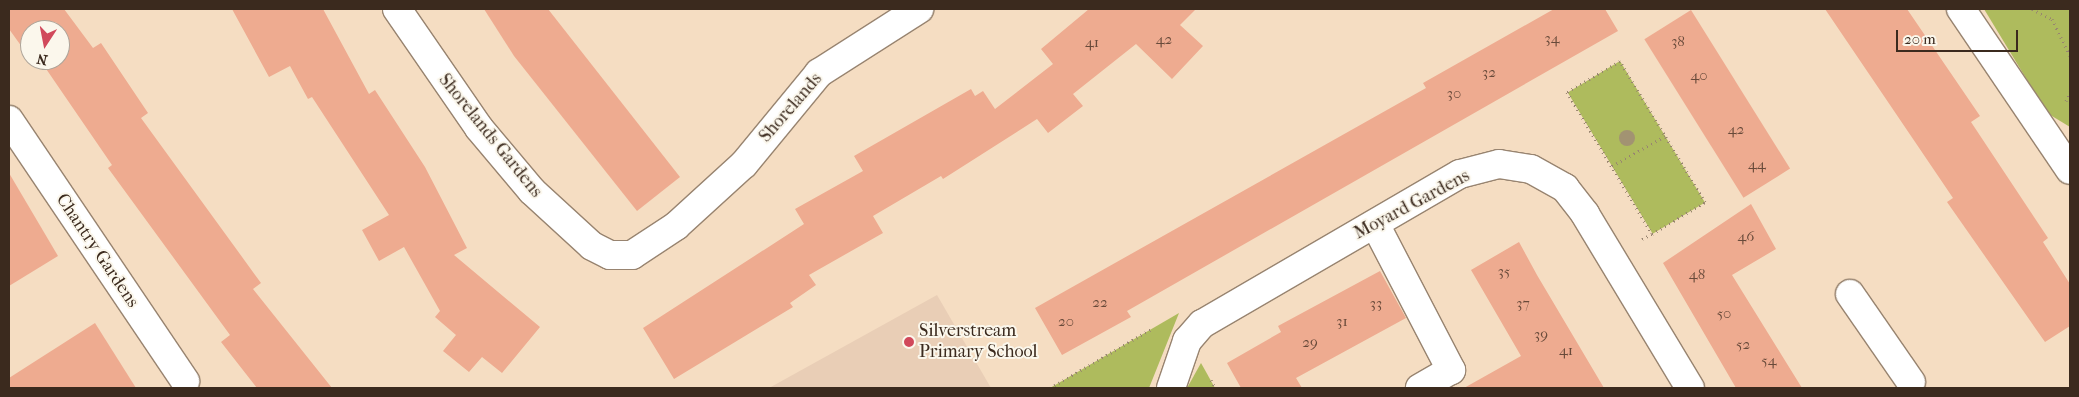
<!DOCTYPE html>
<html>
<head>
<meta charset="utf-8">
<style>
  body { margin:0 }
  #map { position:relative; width:2079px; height:397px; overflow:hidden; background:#f5ddc2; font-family:"IM FELL French Canon",serif }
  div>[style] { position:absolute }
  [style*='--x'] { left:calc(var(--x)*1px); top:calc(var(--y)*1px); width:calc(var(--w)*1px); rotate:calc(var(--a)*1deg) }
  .built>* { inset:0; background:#e9ceb6 }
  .green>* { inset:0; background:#aebb5d; transform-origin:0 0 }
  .building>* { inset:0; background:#eeab90; transform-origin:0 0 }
  .path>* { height:3px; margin-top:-1.5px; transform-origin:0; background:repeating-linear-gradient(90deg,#988470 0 1px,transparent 0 5px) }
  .roads { filter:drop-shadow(1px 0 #988470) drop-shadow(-1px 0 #988470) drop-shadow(0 1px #988470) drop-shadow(0 -1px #988470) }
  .minor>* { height:28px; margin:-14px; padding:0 14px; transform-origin:14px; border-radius:14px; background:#fff }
  .trees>* { width:16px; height:16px; margin:-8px; border-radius:50%; background:#a29372 }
  .dots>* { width:14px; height:14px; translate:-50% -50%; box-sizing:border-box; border:2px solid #fbf7ec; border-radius:50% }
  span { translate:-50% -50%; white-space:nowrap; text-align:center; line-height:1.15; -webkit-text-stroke:4px #fbf7ec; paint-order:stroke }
  .number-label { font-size:15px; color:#684a3a }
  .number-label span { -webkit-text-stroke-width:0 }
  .street-label { font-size:18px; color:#3b2a1e }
  .poi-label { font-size:18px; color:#3b2a1e }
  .left { translate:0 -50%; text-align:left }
  .frame { position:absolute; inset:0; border:10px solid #3b2a1e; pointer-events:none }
  .north { position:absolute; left:20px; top:20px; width:50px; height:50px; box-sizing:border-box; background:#fbf7ec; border:1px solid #aea59a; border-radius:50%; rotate:191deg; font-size:14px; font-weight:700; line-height:20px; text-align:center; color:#3b2a1e }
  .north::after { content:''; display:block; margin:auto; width:18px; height:22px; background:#d1495b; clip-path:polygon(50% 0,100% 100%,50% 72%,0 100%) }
  .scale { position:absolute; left:1896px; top:30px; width:122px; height:22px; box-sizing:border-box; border:2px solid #3b2a1e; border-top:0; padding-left:6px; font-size:15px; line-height:18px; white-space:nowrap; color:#3b2a1e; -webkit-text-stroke:4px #fbf7ec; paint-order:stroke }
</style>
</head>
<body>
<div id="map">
  <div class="built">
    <div style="clip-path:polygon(937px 295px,991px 388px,769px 388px)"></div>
  </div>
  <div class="green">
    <div style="clip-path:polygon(1984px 9px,2070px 9px,2070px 127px,2047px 113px)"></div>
    <div style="left:1620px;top:61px;width:165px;height:61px;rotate:59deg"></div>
    <div style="clip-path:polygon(1179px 313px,1149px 388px,1050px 388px)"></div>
    <div style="clip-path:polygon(1201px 363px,1215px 388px,1187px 388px)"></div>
  </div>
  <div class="building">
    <div style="clip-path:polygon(9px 9px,64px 9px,93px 48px,101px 43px,148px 113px,141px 118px,261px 283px,253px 289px,332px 388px,257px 388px,221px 342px,230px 335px,108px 168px,112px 165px,40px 60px,60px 60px,60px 30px,30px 30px,27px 54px,9px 29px)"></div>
    <div style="clip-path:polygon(232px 9px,323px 9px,369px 94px,375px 90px,425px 167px,467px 248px,454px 255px,540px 327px,502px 373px,482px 357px,469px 372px,443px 351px,456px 335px,435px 317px,440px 311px,404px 247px,379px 261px,362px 230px,389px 215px,312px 97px,308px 99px,290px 66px,269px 77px)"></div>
    <div style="clip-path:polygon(484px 9px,548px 9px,680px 177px,637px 211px,514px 56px)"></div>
    <div style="clip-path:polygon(1089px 9px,1196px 9px,1180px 25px,1203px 46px,1172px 79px,1136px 44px,1073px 94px,1083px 106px,1048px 133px,1037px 119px,943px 179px,941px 176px,873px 216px,883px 233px,809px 275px,816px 285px,790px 303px,793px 307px,674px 379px,643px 328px,804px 224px,795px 209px,863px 171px,854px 156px,971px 89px,975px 96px,983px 91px,995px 109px,1053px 64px,1041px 49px)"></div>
    <div style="clip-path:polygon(1554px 9px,1605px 9px,1618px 31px,1127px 311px,1131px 317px,1062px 355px,1035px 308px,1426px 88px,1423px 83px)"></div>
    <div style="clip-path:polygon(1825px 9px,1907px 9px,1980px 116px,1971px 122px,2048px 238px,2043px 242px,2070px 284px,2070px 326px,2045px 342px,1947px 202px,1953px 198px)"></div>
    <div style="left:1691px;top:10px;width:187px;height:55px;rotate:58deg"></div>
    <div style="clip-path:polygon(9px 173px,58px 256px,9px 286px)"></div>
    <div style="clip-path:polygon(1751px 204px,1776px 249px,1732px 275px,1802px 388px,1736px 388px,1663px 263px)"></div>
    <div style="clip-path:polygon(1519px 242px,1537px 275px,1604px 388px,1464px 388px,1521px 356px,1471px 270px)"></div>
    <div style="clip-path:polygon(1380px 271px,1406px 318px,1296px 378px,1302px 388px,1241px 388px,1227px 363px,1281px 332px,1278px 326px)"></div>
    <div style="clip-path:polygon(95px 323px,136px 388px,9px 388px,9px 378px)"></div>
  </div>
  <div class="path">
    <div style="--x:2032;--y:9;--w:22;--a:27"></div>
    <div style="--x:2052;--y:19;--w:41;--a:64.1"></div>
    <div style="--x:2066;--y:101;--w:10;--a:-66"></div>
    <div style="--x:1612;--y:166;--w:61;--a:-29.5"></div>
    <div style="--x:1642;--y:239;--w:11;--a:-27"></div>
    <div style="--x:1652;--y:234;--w:62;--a:-31.1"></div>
    <div style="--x:1705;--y:202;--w:165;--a:-121.1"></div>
    <div style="--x:1620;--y:61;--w:61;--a:149.7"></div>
    <div style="--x:1567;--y:92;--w:165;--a:59.1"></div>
    <div style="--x:1211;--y:380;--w:9;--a:63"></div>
    <div style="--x:1050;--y:388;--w:119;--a:-30.2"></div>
  </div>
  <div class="roads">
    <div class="minor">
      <div style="--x:397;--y:9;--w:145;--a:55.4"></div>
      <div style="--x:479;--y:128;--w:82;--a:49.9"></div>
      <div style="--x:532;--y:191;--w:81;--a:42.5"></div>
      <div style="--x:592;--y:246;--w:20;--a:27"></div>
      <div style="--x:610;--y:255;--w:22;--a:0"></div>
      <div style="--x:632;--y:255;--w:53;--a:-33.4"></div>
      <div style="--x:676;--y:226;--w:92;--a:-42.4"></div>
      <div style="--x:744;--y:164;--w:118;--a:-50.5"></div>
      <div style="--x:819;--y:73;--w:119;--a:-32.6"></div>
      <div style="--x:1961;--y:9;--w:194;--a:55.9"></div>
      <div style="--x:9;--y:120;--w:315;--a:56"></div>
      <div style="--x:1375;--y:224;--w:165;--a:62.5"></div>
      <div style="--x:1451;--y:370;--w:36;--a:150"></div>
      <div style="--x:1850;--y:294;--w:107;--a:55.3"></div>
      <div style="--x:1171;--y:388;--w:50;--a:-71.2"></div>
      <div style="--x:1187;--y:341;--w:23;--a:-49"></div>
      <div style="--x:1202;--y:324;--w:298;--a:-30.2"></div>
      <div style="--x:1460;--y:174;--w:40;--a:-14.4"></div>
      <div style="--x:1499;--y:164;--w:32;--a:9"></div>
      <div style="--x:1531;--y:169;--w:39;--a:29"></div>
      <div style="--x:1565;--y:188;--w:33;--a:52"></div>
      <div style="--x:1585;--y:214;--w:203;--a:58.9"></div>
    </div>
  </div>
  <div class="trees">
    <div style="left:1627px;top:138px"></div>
  </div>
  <div class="dots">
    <div style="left:909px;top:342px;background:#d1495b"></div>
  </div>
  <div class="number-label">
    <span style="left:1552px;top:39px">34</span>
    <span style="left:1164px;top:40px">42</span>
    <span style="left:1678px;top:42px">38</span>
    <span style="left:1092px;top:43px">41</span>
    <span style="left:1489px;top:73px">32</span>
    <span style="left:1699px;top:76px">40</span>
    <span style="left:1454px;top:94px">30</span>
    <span style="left:1736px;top:130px">42</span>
    <span style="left:1757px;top:165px">44</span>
    <span style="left:1746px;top:237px">46</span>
    <span style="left:1504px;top:272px">35</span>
    <span style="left:1697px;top:275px">48</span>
    <span style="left:1100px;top:303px">22</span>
    <span style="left:1376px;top:304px">33</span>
    <span style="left:1523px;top:304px">37</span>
    <span style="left:1724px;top:314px">50</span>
    <span style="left:1066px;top:322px">20</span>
    <span style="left:1342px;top:322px">31</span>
    <span style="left:1541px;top:335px">39</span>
    <span style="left:1310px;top:343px">29</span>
    <span style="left:1743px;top:345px">52</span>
    <span style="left:1566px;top:351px">41</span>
    <span style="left:1769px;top:361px">54</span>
  </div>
  <div class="street-label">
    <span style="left:791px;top:108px;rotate:-49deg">Shorelands</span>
    <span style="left:490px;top:136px;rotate:51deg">Shorelands Gardens</span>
    <span style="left:1412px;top:205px;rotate:-28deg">Moyard Gardens</span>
    <span style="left:97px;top:251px;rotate:56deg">Chantry Gardens</span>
  </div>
  <div class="poi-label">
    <span class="left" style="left:919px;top:342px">Silverstream<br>Primary School</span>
  </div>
  <div class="frame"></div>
  <div class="north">N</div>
  <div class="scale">20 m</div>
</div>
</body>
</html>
